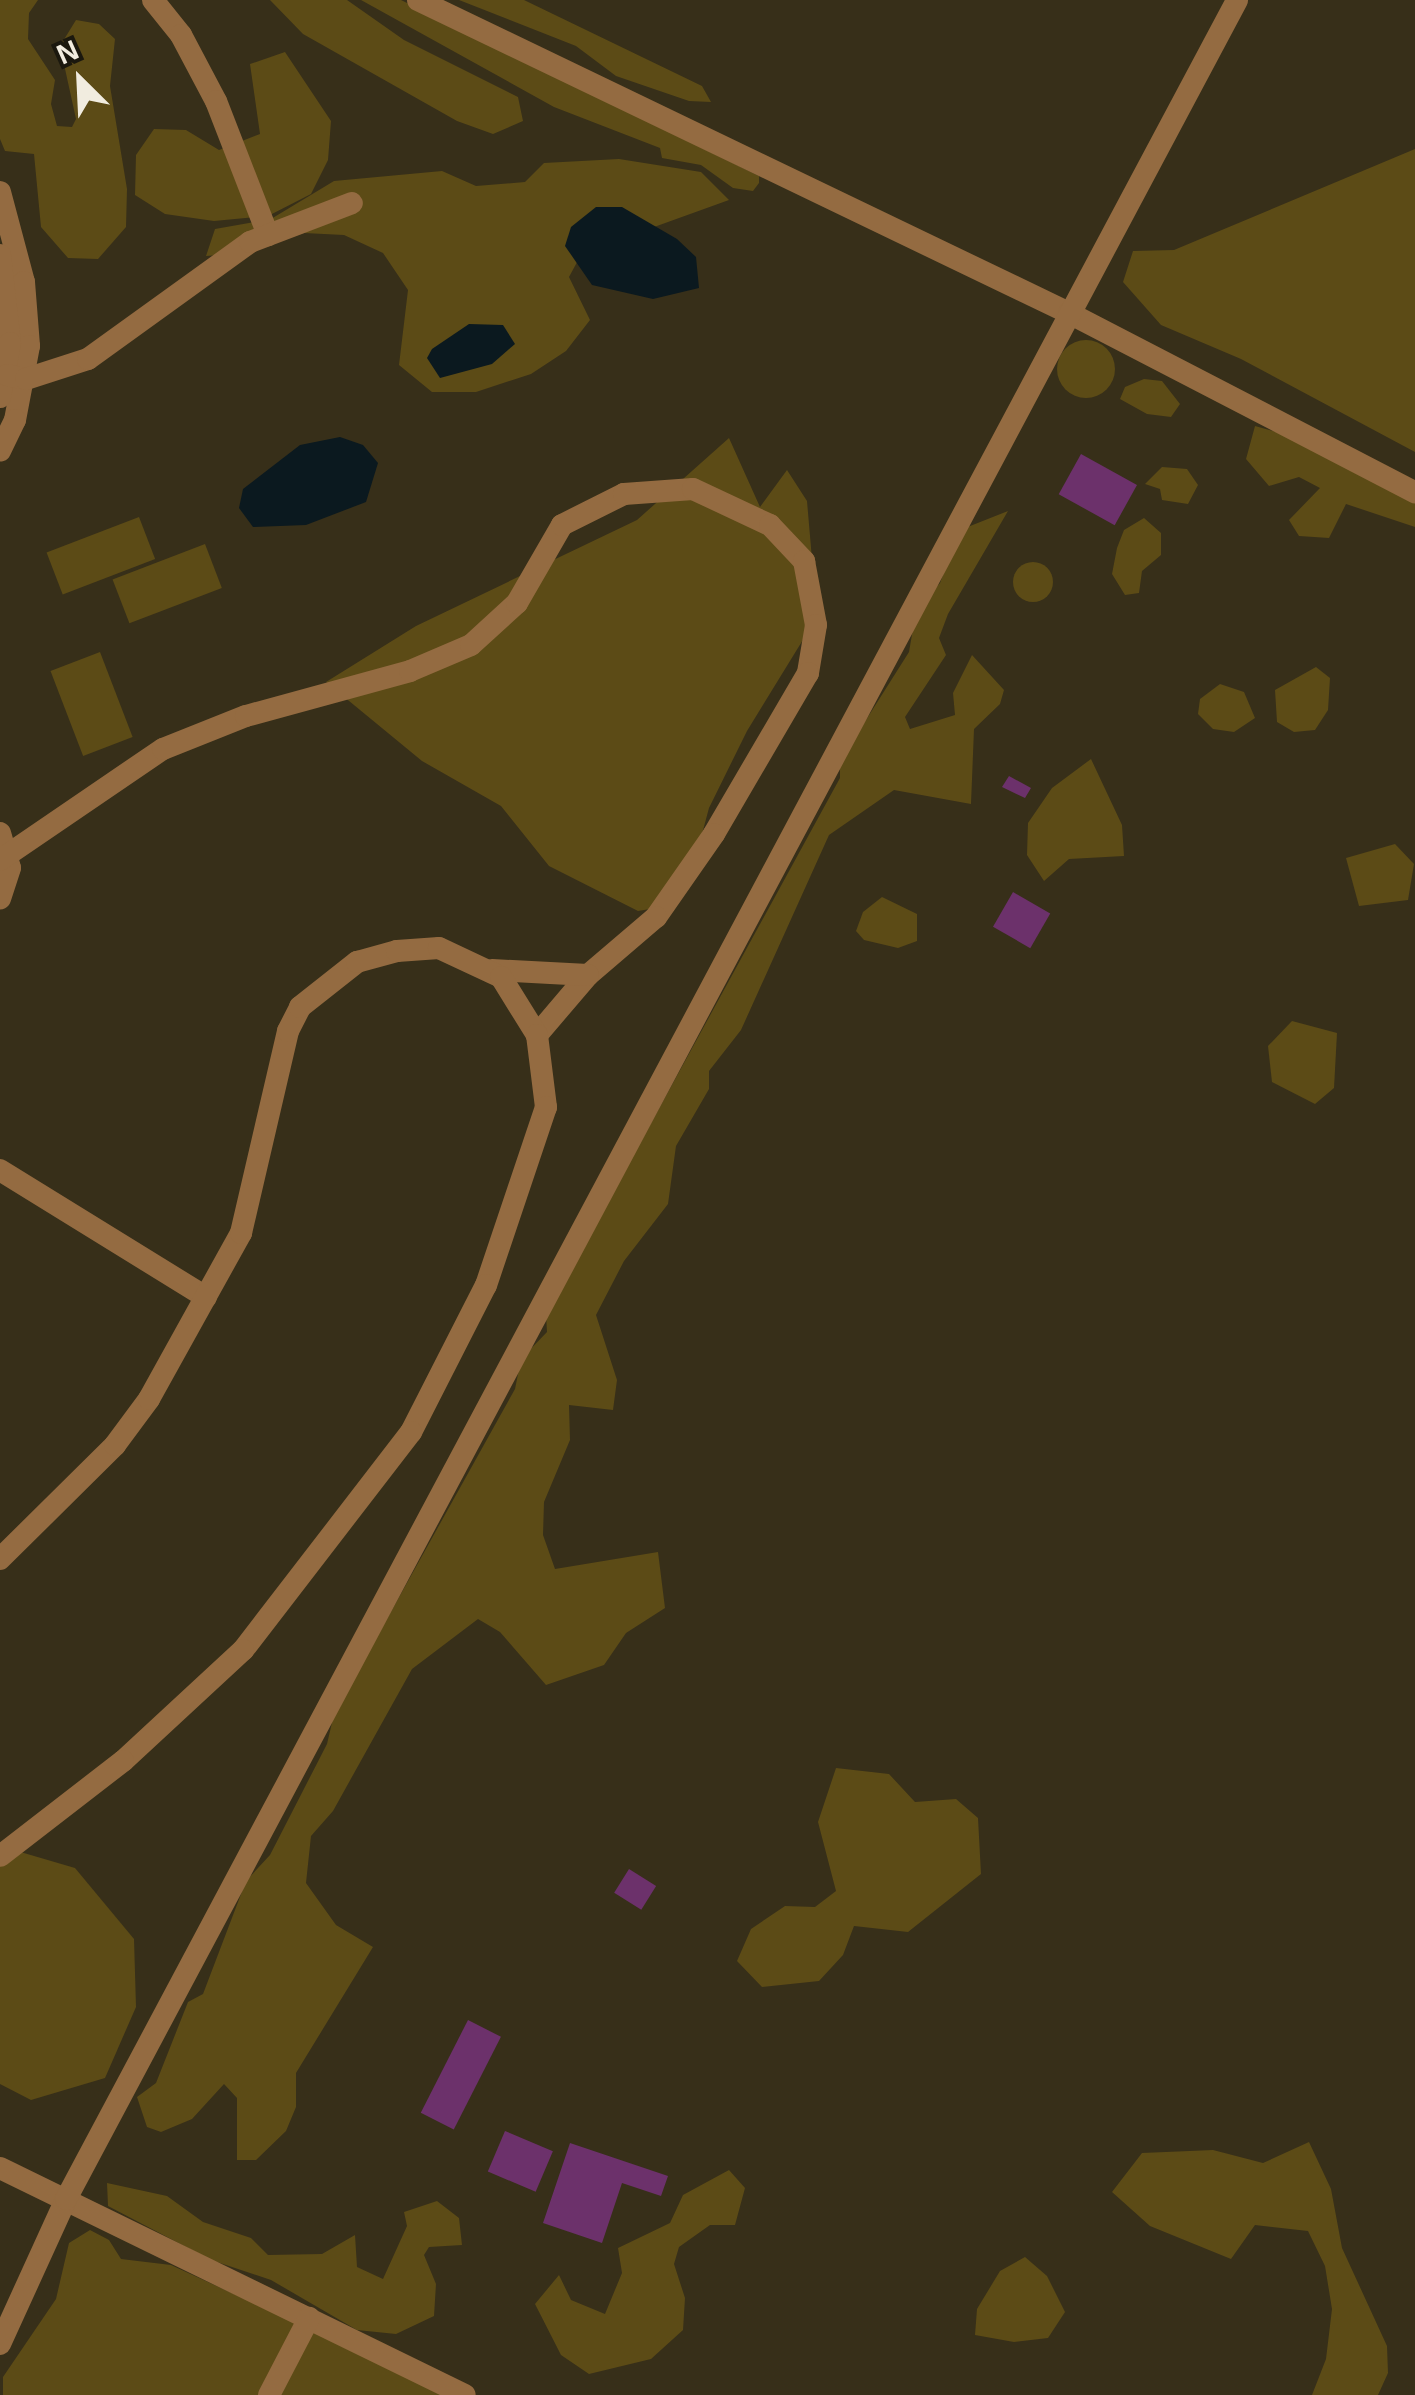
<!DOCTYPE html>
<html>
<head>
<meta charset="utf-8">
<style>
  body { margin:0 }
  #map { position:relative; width:1415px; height:2395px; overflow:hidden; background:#372f19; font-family:Helvetica,sans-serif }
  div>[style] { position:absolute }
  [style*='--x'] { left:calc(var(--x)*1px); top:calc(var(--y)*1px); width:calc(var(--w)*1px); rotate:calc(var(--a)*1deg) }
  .green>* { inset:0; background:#5c4b16; transform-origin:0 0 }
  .round { border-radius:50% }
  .water>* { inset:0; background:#0b191f }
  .building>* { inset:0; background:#6c316b; transform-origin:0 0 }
  .minor>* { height:22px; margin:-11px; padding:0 11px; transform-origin:11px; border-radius:11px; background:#946b41 }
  span { translate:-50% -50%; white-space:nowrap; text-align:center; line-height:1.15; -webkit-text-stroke:10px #1b180e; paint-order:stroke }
  .north { position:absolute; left:30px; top:30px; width:100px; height:100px; -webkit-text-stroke:8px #1b180e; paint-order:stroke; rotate:336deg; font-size:28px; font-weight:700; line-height:40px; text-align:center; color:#f1ecdf }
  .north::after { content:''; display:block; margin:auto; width:35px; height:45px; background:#f1ecdf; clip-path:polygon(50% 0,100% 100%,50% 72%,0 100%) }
</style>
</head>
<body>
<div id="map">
  <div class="green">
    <div style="clip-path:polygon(0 0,38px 0,29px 13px,28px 39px,55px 80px,51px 104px,57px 126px,72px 127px,76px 119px,60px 46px,76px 20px,99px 24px,115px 39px,110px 86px,127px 189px,126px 227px,98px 259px,68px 258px,41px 227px,34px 154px,5px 151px,0 139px)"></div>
    <div style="clip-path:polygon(270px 0,347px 0,404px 40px,518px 97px,523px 121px,493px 134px,457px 121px,303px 34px)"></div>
    <div style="clip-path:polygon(361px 0,401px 0,759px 176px,759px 183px,753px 191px,733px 188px,701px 165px,662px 158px,660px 148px,554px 107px)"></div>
    <div style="clip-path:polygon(459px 0,524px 0,702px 86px,711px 102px,689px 101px,616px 76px,576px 46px)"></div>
    <div style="clip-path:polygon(285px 52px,331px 121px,328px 160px,311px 194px,268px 216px,214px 221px,165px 214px,135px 195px,136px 155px,154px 129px,186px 130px,219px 150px,260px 134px,250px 64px)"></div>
    <div style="clip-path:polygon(1415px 149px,1415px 452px,1241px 359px,1161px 325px,1123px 282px,1133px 251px,1174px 250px)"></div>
    <div style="clip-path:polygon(619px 159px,701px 172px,729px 200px,582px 253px,569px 277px,590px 320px,566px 351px,531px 374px,476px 392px,432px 392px,399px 365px,408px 290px,383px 253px,344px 235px,304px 233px,245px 253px,206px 256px,215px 229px,271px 219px,334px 181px,442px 171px,476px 186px,525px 182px,544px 163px)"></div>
    <div class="round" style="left:1057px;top:340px;width:58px;height:58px"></div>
    <div style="clip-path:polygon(1144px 379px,1162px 381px,1180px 404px,1171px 417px,1147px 414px,1120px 399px,1125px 387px)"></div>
    <div style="clip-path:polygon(1255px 426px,1294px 437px,1415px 501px,1415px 527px,1346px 504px,1329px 538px,1299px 536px,1289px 520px,1320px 488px,1299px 477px,1269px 486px,1246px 459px)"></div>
    <div style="clip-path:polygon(729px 438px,760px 507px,787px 470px,807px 501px,817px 617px,747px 731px,709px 808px,695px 860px,668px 906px,638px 911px,549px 866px,501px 806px,422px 761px,326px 682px,416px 626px,637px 520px)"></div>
    <div style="clip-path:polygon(1162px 467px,1187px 469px,1198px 485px,1188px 504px,1162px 500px,1160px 489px,1145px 484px)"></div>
    <div style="clip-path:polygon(1008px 511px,948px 614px,939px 638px,946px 655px,905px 717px,910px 729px,955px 715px,953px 693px,972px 655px,1004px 690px,1000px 704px,974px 729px,971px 804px,894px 790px,829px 835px,741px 1030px,709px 1071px,709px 1089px,676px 1146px,668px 1204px,624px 1261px,596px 1315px,617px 1380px,613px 1410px,569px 1405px,570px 1440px,544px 1502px,543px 1535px,555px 1569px,658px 1552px,665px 1608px,626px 1633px,604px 1665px,546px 1685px,500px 1632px,478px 1619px,412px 1669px,333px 1811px,311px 1836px,306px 1883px,336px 1925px,373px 1947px,296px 2073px,296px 2107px,286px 2131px,256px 2160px,237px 2160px,237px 2098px,224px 2084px,192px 2119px,161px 2132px,147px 2127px,137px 2097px,156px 2083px,188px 2002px,203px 1994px,246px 1881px,270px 1855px,327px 1744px,334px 1714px,515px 1389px,521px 1359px,547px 1332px,546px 1315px,840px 778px,840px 761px,909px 652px,916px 611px,940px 583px,960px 530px)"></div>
    <div style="left:139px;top:517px;width:45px;height:99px;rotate:69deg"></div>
    <div style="clip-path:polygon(1144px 518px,1161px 533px,1161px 555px,1142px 571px,1139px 593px,1125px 595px,1112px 574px,1117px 548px,1124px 530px)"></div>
    <div style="left:205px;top:544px;width:47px;height:99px;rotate:69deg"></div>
    <div class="round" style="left:1013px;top:562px;width:40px;height:40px"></div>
    <div style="left:100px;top:652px;width:91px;height:53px;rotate:69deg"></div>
    <div style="clip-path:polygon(1316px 667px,1330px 678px,1328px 710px,1315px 730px,1294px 732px,1277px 722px,1275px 690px)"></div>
    <div style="clip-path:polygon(1220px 684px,1244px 692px,1255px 718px,1234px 732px,1213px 729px,1198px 714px,1200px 699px)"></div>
    <div style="clip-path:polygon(1091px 759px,1122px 825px,1124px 856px,1069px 859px,1044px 881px,1027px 855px,1028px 823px,1052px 788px)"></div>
    <div style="clip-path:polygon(1395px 844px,1414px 864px,1408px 900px,1359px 906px,1346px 858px)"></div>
    <div style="clip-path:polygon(882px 897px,917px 914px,917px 941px,898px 948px,864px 940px,856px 931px,863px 912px)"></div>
    <div style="clip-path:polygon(1292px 1021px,1337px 1033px,1334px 1088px,1315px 1104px,1272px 1082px,1268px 1046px)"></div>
    <div style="clip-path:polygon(836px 1768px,889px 1774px,915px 1802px,956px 1799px,978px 1818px,981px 1874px,908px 1932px,854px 1926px,843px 1955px,819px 1981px,762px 1987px,737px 1961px,751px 1929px,785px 1906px,815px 1907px,836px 1891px,818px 1822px)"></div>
    <div style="clip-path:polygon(0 1846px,75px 1868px,134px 1939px,136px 2007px,105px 2078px,31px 2100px,0 2084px)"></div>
    <div style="clip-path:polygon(1309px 2142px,1331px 2189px,1342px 2248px,1387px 2346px,1388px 2373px,1378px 2395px,1312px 2395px,1326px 2359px,1332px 2309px,1325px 2266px,1308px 2231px,1255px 2225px,1231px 2259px,1150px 2226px,1112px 2192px,1142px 2153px,1213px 2150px,1263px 2163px)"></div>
    <div style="clip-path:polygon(729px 2170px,745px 2188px,735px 2225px,710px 2225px,679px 2247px,674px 2264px,685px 2298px,683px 2330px,651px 2359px,589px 2374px,561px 2355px,535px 2304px,559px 2275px,571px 2300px,605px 2314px,622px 2273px,618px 2248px,670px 2223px,683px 2195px)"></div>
    <div style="clip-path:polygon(107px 2183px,167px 2196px,203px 2222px,251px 2238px,268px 2255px,322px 2254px,355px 2235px,357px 2267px,383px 2279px,407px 2226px,404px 2212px,437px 2201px,459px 2218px,462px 2245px,429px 2247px,424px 2255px,436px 2284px,434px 2316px,396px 2334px,357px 2330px,271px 2280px,211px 2260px,108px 2206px)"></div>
    <div style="clip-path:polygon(90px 2230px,109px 2240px,121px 2259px,171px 2265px,453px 2395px,3px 2395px,3px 2377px,56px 2299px,69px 2243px)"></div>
    <div style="clip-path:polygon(1025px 2257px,1047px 2276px,1065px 2312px,1048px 2338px,1014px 2342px,975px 2335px,977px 2309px,1000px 2271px)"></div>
  </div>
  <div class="water">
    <div style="clip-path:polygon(596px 207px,622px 207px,677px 239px,696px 257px,699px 288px,653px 299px,592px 285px,565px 246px,571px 227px)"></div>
    <div style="clip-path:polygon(469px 324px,503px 325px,515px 344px,492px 364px,440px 378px,427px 358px,432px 349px)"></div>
    <div style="clip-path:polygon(340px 437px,363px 445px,378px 463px,366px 502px,306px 525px,253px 527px,239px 508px,243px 489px,300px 445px)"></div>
  </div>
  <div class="building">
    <div style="left:1081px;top:454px;width:64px;height:46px;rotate:29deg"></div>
    <div style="clip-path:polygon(1009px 776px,1031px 788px,1025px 798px,1002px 787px)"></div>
    <div style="left:1013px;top:892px;width:43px;height:40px;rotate:30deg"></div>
    <div style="left:629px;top:1869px;width:32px;height:28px;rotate:32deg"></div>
    <div style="left:468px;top:2020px;width:37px;height:104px;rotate:27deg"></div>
    <div style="left:505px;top:2131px;width:52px;height:44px;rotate:23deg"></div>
    <div style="clip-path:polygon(570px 2143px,668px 2176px,661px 2196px,622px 2183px,602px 2243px,543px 2223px)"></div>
  </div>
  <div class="minor">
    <div style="--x:153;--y:0;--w:45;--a:51.3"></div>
    <div style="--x:181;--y:35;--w:75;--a:62.1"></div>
    <div style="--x:216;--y:101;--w:144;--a:68.8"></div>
    <div style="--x:418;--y:0;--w:722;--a:25.68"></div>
    <div style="--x:1069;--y:313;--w:390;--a:27.4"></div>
    <div style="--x:0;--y:192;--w:93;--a:75.1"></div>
    <div style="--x:24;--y:282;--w:64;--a:85.5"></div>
    <div style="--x:29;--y:346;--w:75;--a:100.7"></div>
    <div style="--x:15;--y:420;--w:34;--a:116"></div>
    <div style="--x:0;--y:255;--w:89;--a:83.5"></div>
    <div style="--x:10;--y:343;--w:55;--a:100.5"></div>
    <div style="--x:7;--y:375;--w:19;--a:12"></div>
    <div style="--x:26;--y:379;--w:65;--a:-17.9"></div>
    <div style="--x:88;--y:359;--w:200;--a:-35.8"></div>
    <div style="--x:250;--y:242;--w:109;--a:-20.9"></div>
    <div style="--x:0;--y:833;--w:36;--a:74"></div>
    <div style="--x:10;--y:868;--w:32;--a:108"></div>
    <div style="--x:0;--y:860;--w:197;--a:-34.3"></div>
    <div style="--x:163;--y:749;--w:89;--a:-21.7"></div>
    <div style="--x:246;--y:716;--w:170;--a:-15.3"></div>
    <div style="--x:410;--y:671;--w:66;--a:-23.1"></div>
    <div style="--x:471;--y:645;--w:62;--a:-42.4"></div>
    <div style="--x:517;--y:603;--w:90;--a:-60"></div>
    <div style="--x:562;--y:525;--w:69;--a:-26.6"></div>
    <div style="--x:624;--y:494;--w:69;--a:-4.1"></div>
    <div style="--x:693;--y:489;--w:85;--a:25.1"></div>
    <div style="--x:770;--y:525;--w:50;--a:46.6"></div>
    <div style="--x:804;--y:561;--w:65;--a:79.4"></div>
    <div style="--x:816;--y:625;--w:49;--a:99.5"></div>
    <div style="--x:808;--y:673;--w:186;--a:120.3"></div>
    <div style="--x:714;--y:834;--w:101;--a:124.9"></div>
    <div style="--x:656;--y:917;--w:89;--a:139.5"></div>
    <div style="--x:588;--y:975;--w:79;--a:130.4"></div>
    <div style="--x:492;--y:970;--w:96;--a:3"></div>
    <div style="--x:0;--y:1170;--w:242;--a:31.7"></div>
    <div style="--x:0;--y:1559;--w:162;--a:-44.7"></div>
    <div style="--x:115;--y:1445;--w:57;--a:-53.5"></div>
    <div style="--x:149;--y:1399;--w:190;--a:-61"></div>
    <div style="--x:241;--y:1233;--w:207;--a:-76.9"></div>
    <div style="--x:288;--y:1031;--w:27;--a:-63"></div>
    <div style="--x:300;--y:1007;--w:73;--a:-38.3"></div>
    <div style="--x:357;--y:962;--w:41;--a:-15.4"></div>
    <div style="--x:397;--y:951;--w:42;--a:-4.1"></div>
    <div style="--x:439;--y:948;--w:68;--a:25.1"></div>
    <div style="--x:501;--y:977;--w:68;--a:58.2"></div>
    <div style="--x:537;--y:1035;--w:73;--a:82.9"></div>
    <div style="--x:546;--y:1107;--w:188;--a:108.6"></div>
    <div style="--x:486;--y:1285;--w:165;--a:117"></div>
    <div style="--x:411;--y:1432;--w:275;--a:127.6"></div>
    <div style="--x:243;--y:1650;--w:163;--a:137.2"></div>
    <div style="--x:123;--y:1761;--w:155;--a:142.3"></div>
    <div style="--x:0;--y:2168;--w:517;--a:26.02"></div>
    <div style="--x:0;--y:2344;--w:159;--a:-65.5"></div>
    <div style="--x:66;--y:2199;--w:2491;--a:-61.96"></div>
    <div style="--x:269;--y:2395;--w:87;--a:-62.5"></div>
  </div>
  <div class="north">N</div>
</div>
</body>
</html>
